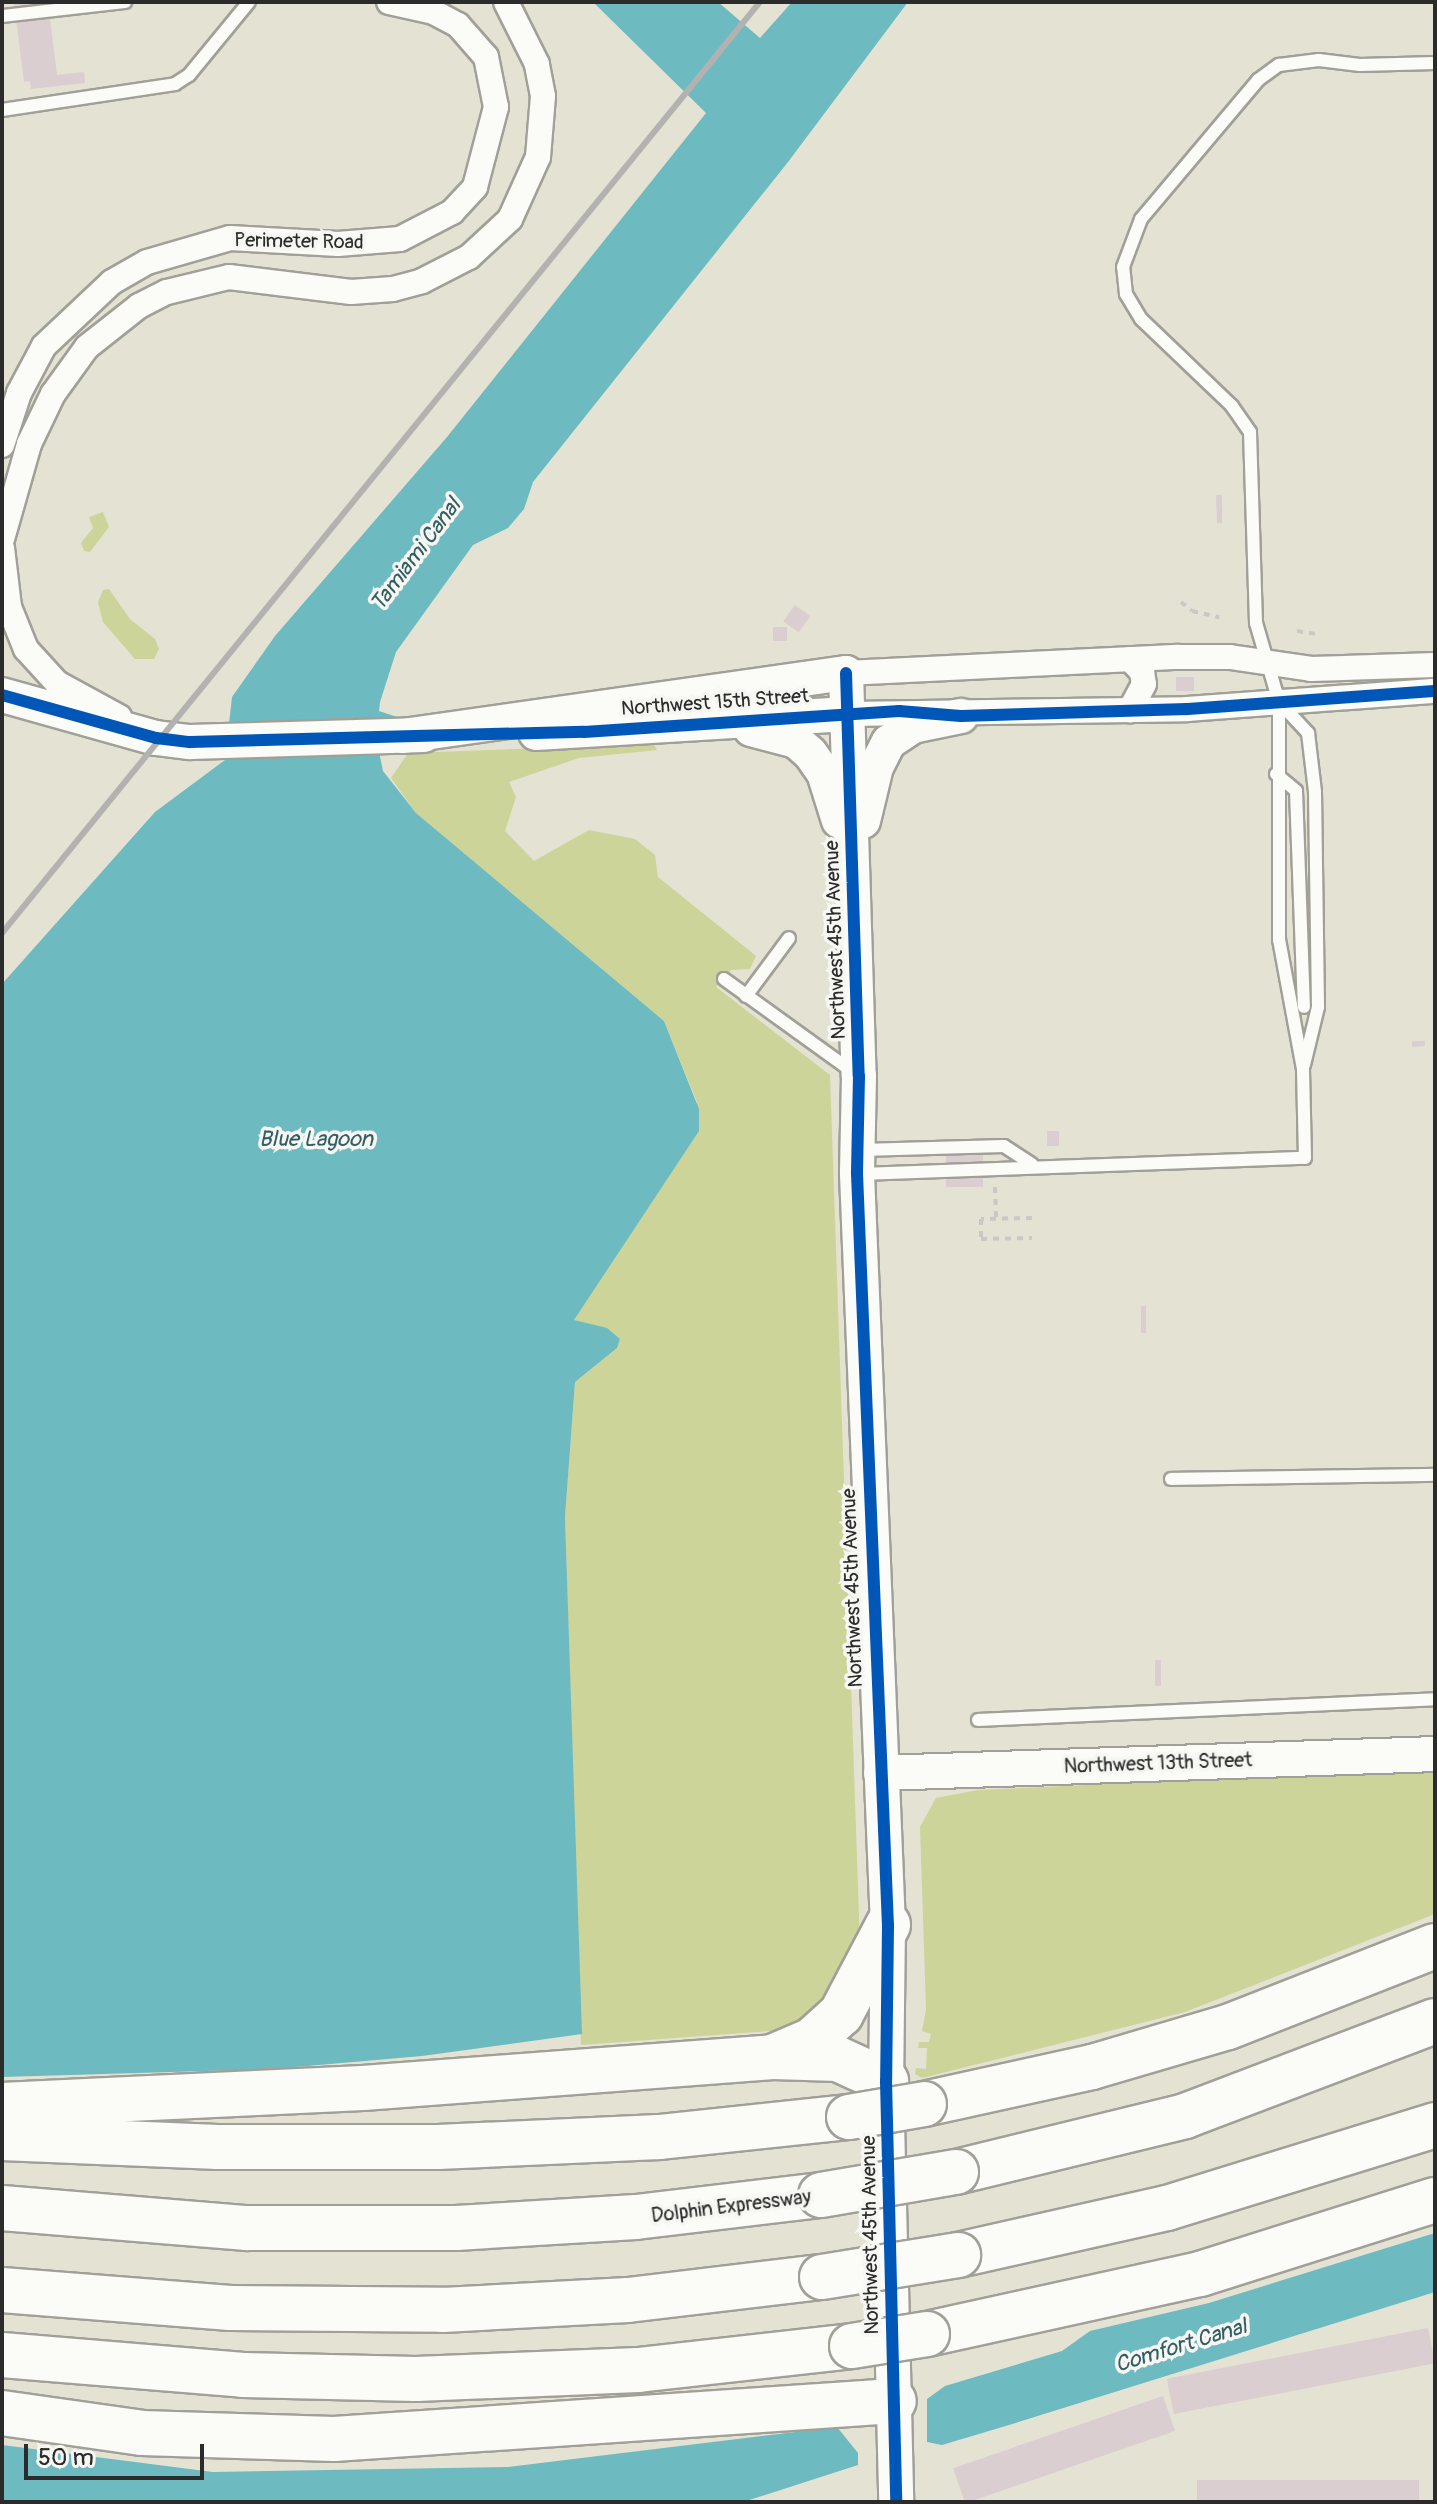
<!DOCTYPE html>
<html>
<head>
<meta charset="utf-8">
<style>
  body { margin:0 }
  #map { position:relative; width:1437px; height:2504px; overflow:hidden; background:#e4e2d3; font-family:Pangolin,sans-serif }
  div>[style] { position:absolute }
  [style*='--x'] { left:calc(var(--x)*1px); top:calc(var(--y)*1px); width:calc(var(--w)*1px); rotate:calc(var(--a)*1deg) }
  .green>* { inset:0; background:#ccd49a }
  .water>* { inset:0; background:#6dbac0 }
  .building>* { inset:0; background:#daced0; transform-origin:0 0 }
  .path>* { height:4px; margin-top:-2px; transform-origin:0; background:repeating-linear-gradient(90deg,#c9c8c5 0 6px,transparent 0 12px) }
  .roads { filter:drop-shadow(2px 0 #a1a098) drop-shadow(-2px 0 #a1a098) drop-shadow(0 2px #a1a098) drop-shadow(0 -2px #a1a098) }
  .lane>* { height:12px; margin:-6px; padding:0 6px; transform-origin:6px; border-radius:6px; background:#fbfbf8 }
  .street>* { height:24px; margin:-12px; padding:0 12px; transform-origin:12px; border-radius:12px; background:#fbfbf8 }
  .secondary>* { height:34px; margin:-17px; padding:0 17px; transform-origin:17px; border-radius:17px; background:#fbfbf8 }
  .highway>* { height:44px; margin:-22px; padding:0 22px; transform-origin:22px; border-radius:22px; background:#fbfbf8 }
  .rail>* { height:6px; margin:-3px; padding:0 3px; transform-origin:3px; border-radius:3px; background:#b3b2b0 }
  .bridges { filter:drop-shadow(2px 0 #a1a098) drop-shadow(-2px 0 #a1a098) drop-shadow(0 2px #a1a098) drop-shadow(0 -2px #a1a098) }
  .highway-bridge>* { height:44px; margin:-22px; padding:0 22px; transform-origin:22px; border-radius:22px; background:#fbfbf8 }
  .cycleway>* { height:12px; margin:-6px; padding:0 6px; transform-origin:6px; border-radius:6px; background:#0057b8 }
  span { translate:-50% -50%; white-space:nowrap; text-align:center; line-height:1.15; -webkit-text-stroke:7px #f6f6f2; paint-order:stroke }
  .street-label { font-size:20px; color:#2b2b2b }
  .water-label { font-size:22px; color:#315d63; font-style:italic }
  .frame { position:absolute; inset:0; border:4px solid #2b2b2b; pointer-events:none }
  .scale { position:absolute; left:24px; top:2444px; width:180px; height:36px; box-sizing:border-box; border:4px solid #2b2b2b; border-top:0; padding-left:10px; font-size:24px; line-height:28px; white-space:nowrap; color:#2b2b2b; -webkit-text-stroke:6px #f6f6f2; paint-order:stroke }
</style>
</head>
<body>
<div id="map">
  <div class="green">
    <div style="clip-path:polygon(103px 512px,109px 527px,90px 552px,84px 551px,81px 543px,93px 528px,89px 517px)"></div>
    <div style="clip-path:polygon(109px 589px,130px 619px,155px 639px,159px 649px,154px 659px,135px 659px,103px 622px,98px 602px,103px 590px)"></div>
    <div style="clip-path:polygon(654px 744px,657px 750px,579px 758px,509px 782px,516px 797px,505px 831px,534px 861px,589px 830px,635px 839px,655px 855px,658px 877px,756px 956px,750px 969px,731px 970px,716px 987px,830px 1075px,860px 1945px,856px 1960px,809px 2019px,783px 2030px,581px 2045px,565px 1517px,575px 1382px,617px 1348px,620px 1339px,574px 1320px,697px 1102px,664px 1021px,416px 813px,391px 778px,408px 753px)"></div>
    <div style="clip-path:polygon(1435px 1769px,1435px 1914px,1185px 2012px,922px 2078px,915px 2074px,916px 2068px,926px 2069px,927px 2048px,918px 2048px,919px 2042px,929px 2042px,931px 2034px,922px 2031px,926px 2010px,920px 1827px,936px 1798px,978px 1790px)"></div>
  </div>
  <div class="water">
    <div style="clip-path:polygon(593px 2px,718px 2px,760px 38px,792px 2px,908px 2px,788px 162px,533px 482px,524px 509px,508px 528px,473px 545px,396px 652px,380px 702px,379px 711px,406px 720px,379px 752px,383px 771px,416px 813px,664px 1021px,699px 1109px,699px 1131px,574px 1320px,607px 1328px,620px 1339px,617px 1348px,575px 1382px,565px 1517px,582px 2034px,422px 2056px,273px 2069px,2px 2077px,2px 984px,155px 812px,225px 760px,232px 697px,275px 636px,447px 437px,706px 113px)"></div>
    <div style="clip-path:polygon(1435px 2233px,1435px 2292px,1009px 2425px,942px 2445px,927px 2442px,927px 2399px,945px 2386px,1062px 2351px,1090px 2331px,1209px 2303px)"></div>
    <div style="clip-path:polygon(837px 2427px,858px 2453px,858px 2465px,743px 2502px,2px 2502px,2px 2445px,213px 2472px,507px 2467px)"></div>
  </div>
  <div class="building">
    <div style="clip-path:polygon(14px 2px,48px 2px,57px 75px,84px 72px,85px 83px,31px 89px,30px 81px,24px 82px)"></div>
    <div style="clip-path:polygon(1216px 495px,1222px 495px,1222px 523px,1217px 523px)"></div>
    <div style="left:795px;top:605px;width:19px;height:20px;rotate:36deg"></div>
    <div style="left:787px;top:627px;width:14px;height:14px;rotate:90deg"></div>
    <div style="left:1194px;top:677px;width:14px;height:18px;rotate:90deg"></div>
    <div style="clip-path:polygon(1412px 1041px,1425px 1041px,1425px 1046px,1412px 1047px)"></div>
    <div style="left:1047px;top:1131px;width:12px;height:15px"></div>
    <div style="left:946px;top:1139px;width:37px;height:48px"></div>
    <div style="left:1141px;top:1306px;width:5px;height:27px"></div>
    <div style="left:1155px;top:1660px;width:6px;height:26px"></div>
    <div style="left:1428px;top:2328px;width:36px;height:266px;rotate:79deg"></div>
    <div style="left:1163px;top:2396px;width:37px;height:222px;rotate:71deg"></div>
    <div style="left:1419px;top:2480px;width:22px;height:222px;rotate:90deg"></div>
  </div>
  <div class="path">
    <div style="--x:1181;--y:602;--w:14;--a:39"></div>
    <div style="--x:1192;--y:611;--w:28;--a:13"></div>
    <div style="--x:1297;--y:631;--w:20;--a:9"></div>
    <div style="--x:995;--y:1187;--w:31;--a:88"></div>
    <div style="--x:1032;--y:1218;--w:51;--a:178.9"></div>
    <div style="--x:981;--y:1219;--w:20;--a:90"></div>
    <div style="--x:981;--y:1239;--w:51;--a:-1.1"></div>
  </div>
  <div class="roads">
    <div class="lane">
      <div style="--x:2;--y:16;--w:124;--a:-6.5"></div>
      <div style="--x:2;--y:110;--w:175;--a:-8.5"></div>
      <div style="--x:175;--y:84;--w:17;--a:-33"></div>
      <div style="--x:189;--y:75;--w:94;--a:-50.6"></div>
      <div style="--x:1281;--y:704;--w:40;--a:47"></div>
      <div style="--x:1308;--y:733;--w:59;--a:83.2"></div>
      <div style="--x:1315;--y:792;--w:215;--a:89.2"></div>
      <div style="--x:1318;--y:1007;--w:60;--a:103.6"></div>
      <div style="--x:1276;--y:774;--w:26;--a:40"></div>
      <div style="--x:1296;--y:791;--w:216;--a:87.9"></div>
      <div style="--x:724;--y:979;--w:159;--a:35.8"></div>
      <div style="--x:746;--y:996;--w:72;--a:-53.4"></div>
      <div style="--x:861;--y:1150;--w:143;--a:-1.6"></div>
      <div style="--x:1004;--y:1146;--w:33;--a:33"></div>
      <div style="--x:861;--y:1174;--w:444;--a:-2.1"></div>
      <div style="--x:1305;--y:1158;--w:89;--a:-91.3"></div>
      <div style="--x:1303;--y:1069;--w:131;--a:-100.5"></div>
      <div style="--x:1279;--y:940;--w:238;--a:-90"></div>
      <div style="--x:1279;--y:702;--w:82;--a:-106.2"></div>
      <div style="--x:1256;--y:623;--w:191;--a:-91.8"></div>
      <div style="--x:1250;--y:432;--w:32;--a:-125"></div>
      <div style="--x:1232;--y:406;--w:126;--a:-136.3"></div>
      <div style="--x:1141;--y:319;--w:29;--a:-121"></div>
      <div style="--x:1126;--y:294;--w:27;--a:-96"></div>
      <div style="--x:1123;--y:267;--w:51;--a:-69.4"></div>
      <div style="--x:1141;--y:219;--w:182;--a:-49.9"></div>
      <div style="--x:1258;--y:80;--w:26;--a:-36"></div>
      <div style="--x:1279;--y:65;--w:40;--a:-7.1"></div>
      <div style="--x:1319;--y:60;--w:41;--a:7"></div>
      <div style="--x:1360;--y:65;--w:75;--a:-1.5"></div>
      <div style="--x:1171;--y:1479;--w:264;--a:-0.9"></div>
      <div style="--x:978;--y:1720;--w:457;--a:-2.6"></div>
    </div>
    <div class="street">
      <div style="--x:2;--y:445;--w:55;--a:-71.9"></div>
      <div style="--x:19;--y:393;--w:53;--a:-62"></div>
      <div style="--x:44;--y:346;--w:93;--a:-43.3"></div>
      <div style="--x:112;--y:282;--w:40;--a:-29.7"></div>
      <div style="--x:147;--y:262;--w:86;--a:-16.1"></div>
      <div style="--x:230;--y:238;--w:108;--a:3.2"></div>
      <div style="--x:338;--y:244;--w:62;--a:-4.6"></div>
      <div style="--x:400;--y:239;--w:59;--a:-27.4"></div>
      <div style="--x:452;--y:212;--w:34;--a:-47"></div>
      <div style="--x:475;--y:187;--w:83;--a:-75.3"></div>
      <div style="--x:496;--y:107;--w:51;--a:-101.3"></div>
      <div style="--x:486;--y:57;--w:43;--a:-131.2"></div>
      <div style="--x:458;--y:25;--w:27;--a:-152"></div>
      <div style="--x:434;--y:12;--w:46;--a:-167.5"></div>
      <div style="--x:2;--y:539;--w:99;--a:-74.1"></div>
      <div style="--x:29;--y:444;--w:55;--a:-64.4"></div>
      <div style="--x:53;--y:394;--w:58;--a:-54.1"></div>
      <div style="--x:87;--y:347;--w:66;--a:-38.3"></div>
      <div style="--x:139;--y:306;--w:31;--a:-27"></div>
      <div style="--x:167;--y:292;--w:64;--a:-13.6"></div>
      <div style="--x:229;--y:277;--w:123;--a:7"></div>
      <div style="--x:351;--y:292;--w:42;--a:-4.1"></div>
      <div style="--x:393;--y:289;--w:30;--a:-15"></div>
      <div style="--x:422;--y:281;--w:53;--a:-27.1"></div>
      <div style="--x:469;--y:257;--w:56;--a:-42.8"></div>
      <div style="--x:510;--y:219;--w:68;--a:-65.7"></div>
      <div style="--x:538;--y:157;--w:61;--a:-85.3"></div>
      <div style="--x:543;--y:96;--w:33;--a:-101"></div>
      <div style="--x:537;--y:64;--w:69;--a:-116.6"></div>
      <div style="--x:2;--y:548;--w:59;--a:83.2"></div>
      <div style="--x:9;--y:607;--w:45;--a:68"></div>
      <div style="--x:26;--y:649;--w:46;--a:47.6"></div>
      <div style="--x:57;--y:683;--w:71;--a:28.7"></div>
      <div style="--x:1130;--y:659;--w:18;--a:47"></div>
      <div style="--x:1142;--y:672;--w:12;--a:81"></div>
      <div style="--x:1144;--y:684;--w:30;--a:118"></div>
      <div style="--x:846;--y:673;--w:333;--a:-2.8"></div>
      <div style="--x:1179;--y:657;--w:51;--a:0"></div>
      <div style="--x:1230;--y:657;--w:82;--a:8.4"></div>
      <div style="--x:1311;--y:669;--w:124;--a:-1.8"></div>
      <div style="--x:847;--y:714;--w:340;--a:-0.8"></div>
      <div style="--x:1187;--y:709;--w:249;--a:-4.2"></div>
    </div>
    <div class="secondary">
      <div style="--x:2;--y:695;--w:160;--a:15.6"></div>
      <div style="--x:156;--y:738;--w:34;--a:7"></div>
      <div style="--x:190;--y:742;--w:234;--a:-1.7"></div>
      <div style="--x:751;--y:729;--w:47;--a:14.9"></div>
      <div style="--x:796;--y:741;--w:18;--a:41"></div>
      <div style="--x:810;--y:753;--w:24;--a:55"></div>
      <div style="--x:824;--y:773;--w:50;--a:72.6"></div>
      <div style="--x:536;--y:733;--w:312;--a:-3.5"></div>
      <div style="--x:403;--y:736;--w:447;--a:-8.1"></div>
      <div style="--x:846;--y:673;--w:403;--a:88.2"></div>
      <div style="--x:859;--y:1076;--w:98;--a:91.2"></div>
      <div style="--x:857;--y:1174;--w:752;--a:87.64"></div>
      <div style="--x:888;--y:1925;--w:156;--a:90.7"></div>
      <div style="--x:886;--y:2081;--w:421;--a:88.6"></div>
      <div style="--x:863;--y:821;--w:56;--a:-76.5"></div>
      <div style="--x:876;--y:767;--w:28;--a:-63"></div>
      <div style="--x:889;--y:742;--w:29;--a:-34"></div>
      <div style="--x:913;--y:726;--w:49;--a:-11.8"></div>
      <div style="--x:881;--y:1773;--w:554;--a:-1.96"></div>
    </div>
    <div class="highway">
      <div style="--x:775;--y:2056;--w:40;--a:-23.4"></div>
      <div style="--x:812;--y:2040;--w:39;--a:-42"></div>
      <div style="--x:841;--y:2014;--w:101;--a:-62.2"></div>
      <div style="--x:924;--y:2104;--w:172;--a:-12.4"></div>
      <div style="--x:1092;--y:2067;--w:142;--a:-16.4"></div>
      <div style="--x:1228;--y:2027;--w:222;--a:-21.4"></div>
      <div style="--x:2;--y:2105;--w:361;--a:-2.7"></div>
      <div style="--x:363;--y:2088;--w:411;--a:-4.3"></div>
      <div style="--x:773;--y:2057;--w:65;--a:1.8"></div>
      <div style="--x:838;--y:2059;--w:53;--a:24.6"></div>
      <div style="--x:2;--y:2138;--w:216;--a:2.4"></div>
      <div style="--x:218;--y:2147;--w:220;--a:0"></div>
      <div style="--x:438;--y:2147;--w:221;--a:-2.6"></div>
      <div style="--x:659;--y:2137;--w:191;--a:-6"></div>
      <div style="--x:956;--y:2172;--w:236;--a:-13.7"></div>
      <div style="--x:1185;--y:2116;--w:267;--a:-20.8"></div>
      <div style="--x:2;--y:2208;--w:246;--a:4.7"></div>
      <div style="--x:247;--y:2228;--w:209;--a:0"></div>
      <div style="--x:456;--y:2228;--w:180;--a:-3.5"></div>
      <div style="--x:636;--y:2217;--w:186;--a:-6.8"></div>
      <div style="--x:958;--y:2255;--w:214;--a:-12.7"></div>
      <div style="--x:1167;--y:2208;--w:281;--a:-17.2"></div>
      <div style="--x:2;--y:2290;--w:229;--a:4.5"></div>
      <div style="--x:230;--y:2308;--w:213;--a:0.5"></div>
      <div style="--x:443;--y:2310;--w:185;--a:-3.1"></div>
      <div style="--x:628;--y:2300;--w:195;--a:-6.8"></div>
      <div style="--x:927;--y:2334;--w:280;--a:-12.4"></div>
      <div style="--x:1200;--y:2274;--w:246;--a:-17.5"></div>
      <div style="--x:2;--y:2355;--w:242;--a:4.7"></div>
      <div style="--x:243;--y:2375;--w:173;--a:1.3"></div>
      <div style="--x:416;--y:2379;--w:222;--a:-2.3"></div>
      <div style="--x:638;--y:2370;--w:215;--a:-6.4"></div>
      <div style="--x:2;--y:2413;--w:141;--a:8.1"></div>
      <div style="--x:142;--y:2433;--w:192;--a:1.8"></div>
      <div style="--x:334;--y:2439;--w:561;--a:-3.88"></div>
    </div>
  </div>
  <div class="rail">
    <div style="--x:2;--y:933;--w:1201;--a:-50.85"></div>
  </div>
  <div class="bridges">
    <div class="highway-bridge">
      <div style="--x:849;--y:2117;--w:76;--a:-9.8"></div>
      <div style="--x:821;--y:2195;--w:137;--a:-9.7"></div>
      <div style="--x:822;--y:2277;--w:138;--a:-9.2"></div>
      <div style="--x:852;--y:2346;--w:76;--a:-9.1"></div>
    </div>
  </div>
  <div class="cycleway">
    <div style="--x:846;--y:673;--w:403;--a:88.2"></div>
    <div style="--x:859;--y:1076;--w:98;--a:91.2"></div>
    <div style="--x:857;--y:1174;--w:752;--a:87.64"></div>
    <div style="--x:888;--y:1925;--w:156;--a:90.7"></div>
    <div style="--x:886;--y:2081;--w:421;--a:88.6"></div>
    <div style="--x:2;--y:695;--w:160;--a:15.6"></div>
    <div style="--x:156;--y:738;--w:34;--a:7"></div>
    <div style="--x:190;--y:742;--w:394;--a:-1.5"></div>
    <div style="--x:584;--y:732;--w:316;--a:-3.8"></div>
    <div style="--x:899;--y:711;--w:62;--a:4.6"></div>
    <div style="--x:961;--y:716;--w:226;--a:-1.8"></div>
    <div style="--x:1187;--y:709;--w:249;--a:-4.2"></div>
  </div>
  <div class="street-label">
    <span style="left:299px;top:241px;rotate:1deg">Perimeter Road</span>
    <span style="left:715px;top:702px;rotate:-4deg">Northwest 15th Street</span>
    <span style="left:835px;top:940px;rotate:-92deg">Northwest 45th Avenue</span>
    <span style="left:852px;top:1588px;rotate:-92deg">Northwest 45th Avenue</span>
    <span style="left:1158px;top:1763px;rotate:-2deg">Northwest 13th Street</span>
    <span style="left:731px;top:2206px;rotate:-7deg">Dolphin Expressway</span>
    <span style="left:870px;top:2235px;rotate:-91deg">Northwest 45th Avenue</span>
  </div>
  <div class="water-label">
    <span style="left:416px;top:555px;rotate:-53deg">Tamiami Canal</span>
    <span style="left:316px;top:1140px">Blue Lagoon</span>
    <span style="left:1181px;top:2346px;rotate:-17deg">Comfort Canal</span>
  </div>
  <div class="frame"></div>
  <div class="scale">50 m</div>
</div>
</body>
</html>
